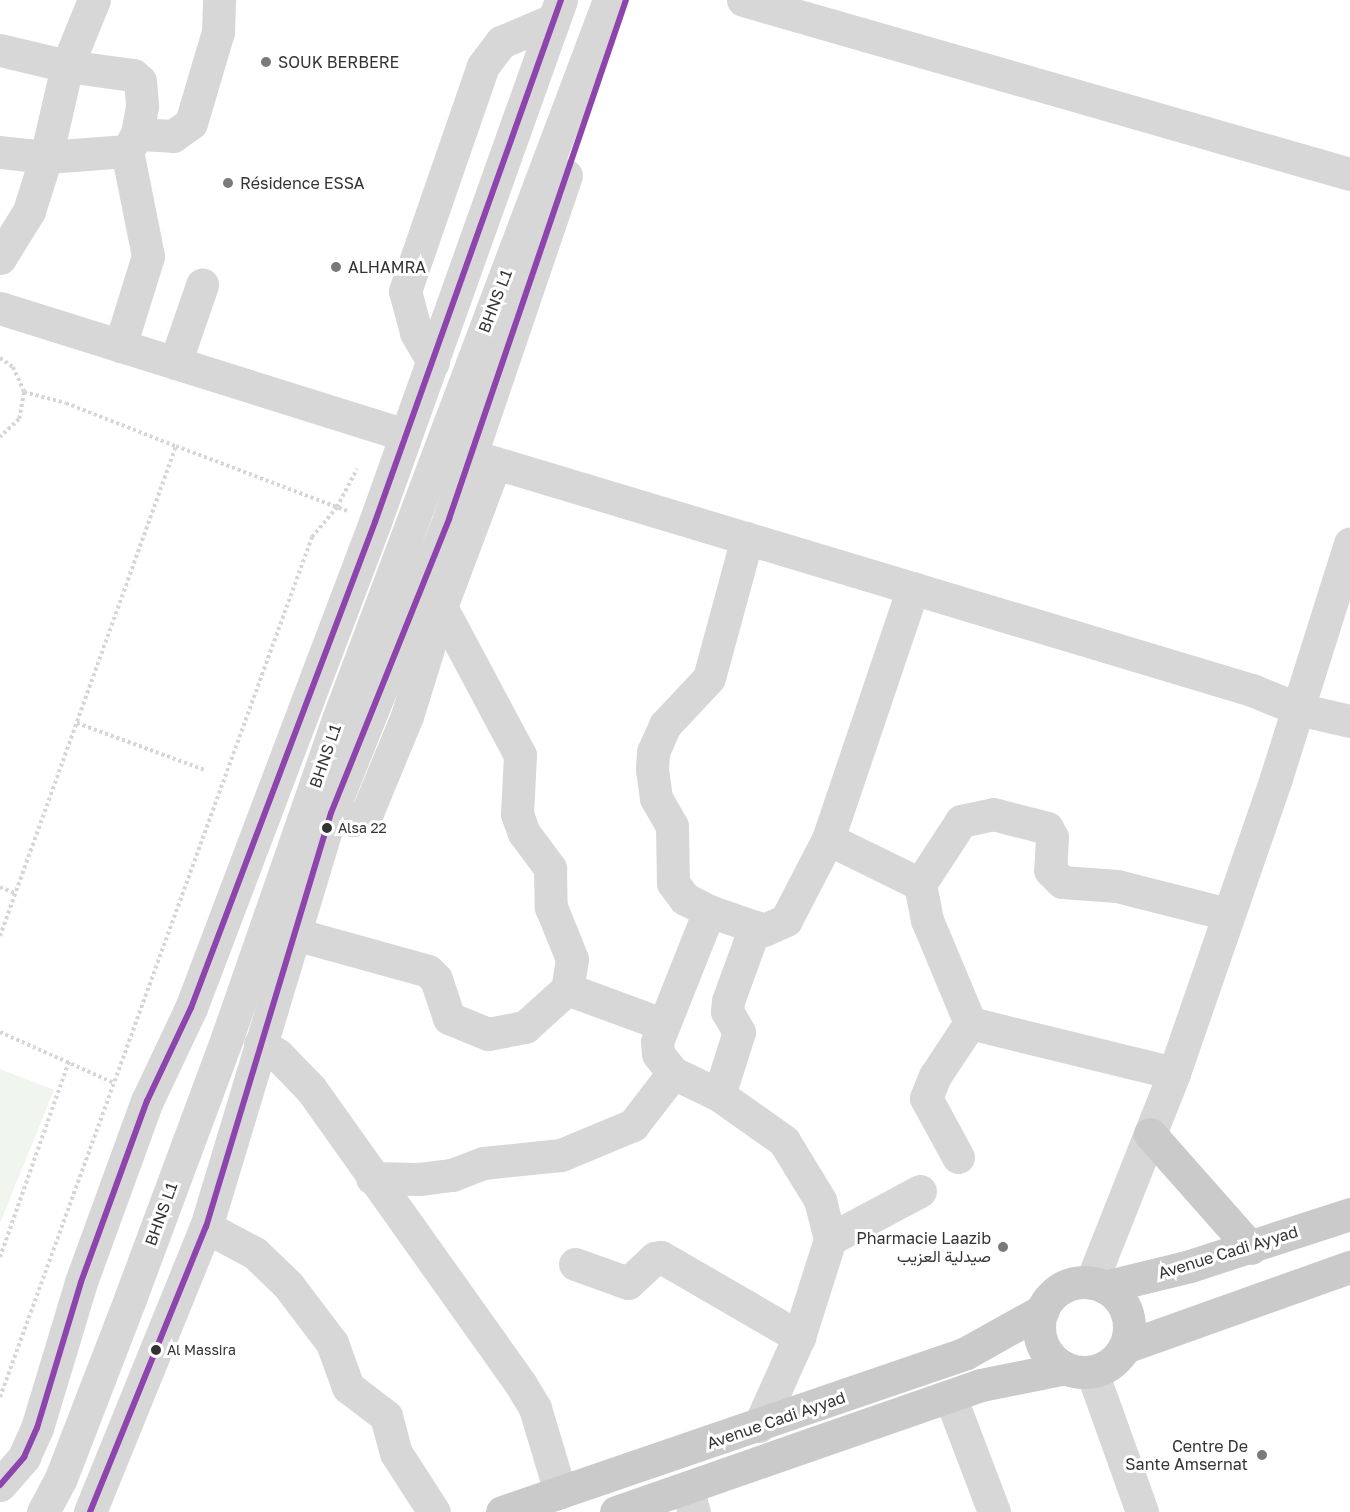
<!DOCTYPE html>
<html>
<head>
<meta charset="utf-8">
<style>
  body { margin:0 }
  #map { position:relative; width:1350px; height:1512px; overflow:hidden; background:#fff; font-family:"Golos Text",Vazirmatn,sans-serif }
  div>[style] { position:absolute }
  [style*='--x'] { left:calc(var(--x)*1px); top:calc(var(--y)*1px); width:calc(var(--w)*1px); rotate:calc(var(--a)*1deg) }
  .green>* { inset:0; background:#f0f5ed }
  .path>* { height:4px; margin-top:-2px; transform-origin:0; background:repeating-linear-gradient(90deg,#d6d6d6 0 3px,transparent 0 6px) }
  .minor>* { height:33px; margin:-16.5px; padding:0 16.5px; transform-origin:16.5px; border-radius:16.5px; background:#d7d7d7 }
  .major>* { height:33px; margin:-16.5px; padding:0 16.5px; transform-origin:16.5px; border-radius:16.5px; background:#cacaca }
  .major>.ring { margin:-16.5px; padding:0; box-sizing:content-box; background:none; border:33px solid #cacaca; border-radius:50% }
  .bus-1>* { height:6px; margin:-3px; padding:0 3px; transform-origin:3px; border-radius:3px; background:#8e44ad }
  .dots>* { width:16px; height:16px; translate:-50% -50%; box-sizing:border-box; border:3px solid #fff; border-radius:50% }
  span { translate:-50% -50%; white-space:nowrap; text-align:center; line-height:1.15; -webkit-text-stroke:6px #fff; paint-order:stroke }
  .bus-label { font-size:14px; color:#333 }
  .left { translate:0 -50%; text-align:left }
  .poi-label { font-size:16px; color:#333 }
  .right { translate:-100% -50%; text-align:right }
  .street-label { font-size:16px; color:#333 }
</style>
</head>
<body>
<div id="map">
  <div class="green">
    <div style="clip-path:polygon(0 1069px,54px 1090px,0 1223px)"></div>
  </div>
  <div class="path">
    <div style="--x:0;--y:358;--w:16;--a:35"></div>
    <div style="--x:13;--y:367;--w:27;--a:66"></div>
    <div style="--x:24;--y:392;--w:27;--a:100"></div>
    <div style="--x:19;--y:419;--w:26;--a:137"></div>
    <div style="--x:24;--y:392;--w:43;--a:14.7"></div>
    <div style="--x:66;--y:403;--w:117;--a:21.5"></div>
    <div style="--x:77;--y:723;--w:136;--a:20.2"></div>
    <div style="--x:0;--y:887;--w:16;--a:22"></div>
    <div style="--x:0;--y:936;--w:521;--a:-70.24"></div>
    <div style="--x:176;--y:446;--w:183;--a:20.8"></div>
    <div style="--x:0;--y:1032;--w:125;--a:24.1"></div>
    <div style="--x:0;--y:1257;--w:208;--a:-70.6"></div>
    <div style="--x:0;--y:1397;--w:915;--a:-70.06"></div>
    <div style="--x:312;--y:537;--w:39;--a:-50"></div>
    <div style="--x:337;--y:507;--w:43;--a:-62.2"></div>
  </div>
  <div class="minor">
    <div style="--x:743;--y:0;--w:631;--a:16"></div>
    <div style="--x:0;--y:50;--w:69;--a:13.4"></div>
    <div style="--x:67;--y:66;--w:67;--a:7.8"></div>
    <div style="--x:133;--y:75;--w:9;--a:41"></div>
    <div style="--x:140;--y:81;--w:25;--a:85"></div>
    <div style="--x:142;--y:106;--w:28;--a:100"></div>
    <div style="--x:137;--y:134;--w:20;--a:120"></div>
    <div style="--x:127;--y:151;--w:81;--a:175.8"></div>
    <div style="--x:46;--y:157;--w:46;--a:-173.8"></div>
    <div style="--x:137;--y:134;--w:36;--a:3"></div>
    <div style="--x:173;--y:136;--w:22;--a:-36"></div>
    <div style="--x:191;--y:123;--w:95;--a:-73.5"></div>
    <div style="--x:218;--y:32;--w:32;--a:-88"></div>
    <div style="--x:0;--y:258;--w:55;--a:-58.3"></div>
    <div style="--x:29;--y:211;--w:57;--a:-72.5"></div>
    <div style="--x:46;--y:157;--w:93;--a:-77"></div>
    <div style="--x:67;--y:66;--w:71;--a:-67.8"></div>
    <div style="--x:0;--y:308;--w:424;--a:17.4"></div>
    <div style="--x:120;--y:346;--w:94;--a:-72.7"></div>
    <div style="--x:148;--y:256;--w:107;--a:-101.3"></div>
    <div style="--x:433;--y:362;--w:34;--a:-120"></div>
    <div style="--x:416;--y:332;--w:42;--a:-105"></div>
    <div style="--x:405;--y:291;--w:238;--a:-70.9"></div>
    <div style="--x:483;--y:66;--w:30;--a:-53"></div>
    <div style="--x:501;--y:42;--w:56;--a:-22.9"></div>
    <div style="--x:175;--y:363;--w:83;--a:-70.9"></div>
    <div style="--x:469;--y:455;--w:818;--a:16.71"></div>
    <div style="--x:1252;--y:690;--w:50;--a:22.4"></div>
    <div style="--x:1298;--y:709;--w:53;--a:13"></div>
    <div style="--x:424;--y:586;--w:27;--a:51"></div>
    <div style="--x:441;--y:607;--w:168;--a:61.9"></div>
    <div style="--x:520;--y:755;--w:59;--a:92.9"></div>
    <div style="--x:517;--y:814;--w:20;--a:70"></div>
    <div style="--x:524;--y:833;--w:44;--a:53.4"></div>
    <div style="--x:550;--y:868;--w:39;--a:89"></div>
    <div style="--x:551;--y:907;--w:56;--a:68"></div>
    <div style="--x:572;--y:959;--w:30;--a:99"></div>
    <div style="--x:567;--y:989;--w:101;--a:20.2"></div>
    <div style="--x:331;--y:813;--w:23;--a:18"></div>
    <div style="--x:353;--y:820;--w:16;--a:-27"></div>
    <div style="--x:367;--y:813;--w:105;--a:-67.6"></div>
    <div style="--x:407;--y:716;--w:114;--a:-72.7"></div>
    <div style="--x:441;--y:607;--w:154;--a:-69.4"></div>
    <div style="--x:828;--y:839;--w:102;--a:26.1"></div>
    <div style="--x:920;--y:884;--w:37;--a:79"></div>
    <div style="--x:927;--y:920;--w:112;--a:67.3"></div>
    <div style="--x:970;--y:1023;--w:210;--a:13.8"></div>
    <div style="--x:920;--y:884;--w:75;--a:-56.9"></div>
    <div style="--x:961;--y:821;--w:33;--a:-12"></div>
    <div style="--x:993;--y:814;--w:56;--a:14.5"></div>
    <div style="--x:1047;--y:828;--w:10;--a:61"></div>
    <div style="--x:1052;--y:837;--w:33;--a:93"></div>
    <div style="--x:1050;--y:870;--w:17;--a:45"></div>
    <div style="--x:1062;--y:882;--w:55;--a:4.2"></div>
    <div style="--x:1117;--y:886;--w:114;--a:14.2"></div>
    <div style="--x:709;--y:911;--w:27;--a:-153"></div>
    <div style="--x:685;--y:899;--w:20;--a:-127"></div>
    <div style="--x:673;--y:883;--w:57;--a:-91"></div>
    <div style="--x:672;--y:826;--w:32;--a:-120"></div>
    <div style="--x:656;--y:798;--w:30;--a:-98"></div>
    <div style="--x:652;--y:768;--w:16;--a:-86"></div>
    <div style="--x:653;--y:752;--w:30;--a:-66"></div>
    <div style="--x:665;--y:725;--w:64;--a:-46.9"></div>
    <div style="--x:709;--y:678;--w:145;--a:-74.8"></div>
    <div style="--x:295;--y:934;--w:138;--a:15.5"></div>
    <div style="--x:428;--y:971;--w:11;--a:45"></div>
    <div style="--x:436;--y:979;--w:41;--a:71.6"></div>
    <div style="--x:449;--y:1018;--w:42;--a:22.3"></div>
    <div style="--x:488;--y:1034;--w:38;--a:-11"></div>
    <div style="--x:525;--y:1027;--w:57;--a:-42.1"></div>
    <div style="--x:260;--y:1044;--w:21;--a:31"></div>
    <div style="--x:278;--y:1055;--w:47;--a:45.9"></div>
    <div style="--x:311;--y:1089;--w:361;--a:54.6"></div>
    <div style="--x:520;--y:1383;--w:29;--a:59"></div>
    <div style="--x:535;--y:1408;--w:88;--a:73.4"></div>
    <div style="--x:719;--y:1095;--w:66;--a:-72.4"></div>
    <div style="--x:739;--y:1032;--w:24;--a:-120"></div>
    <div style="--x:727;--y:1011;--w:10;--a:-84"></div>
    <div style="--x:728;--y:1001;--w:79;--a:-70"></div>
    <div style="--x:958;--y:1157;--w:67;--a:-118.5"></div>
    <div style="--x:926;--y:1098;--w:24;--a:-68"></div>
    <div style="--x:935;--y:1076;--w:64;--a:-56.6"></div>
    <div style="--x:372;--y:1178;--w:47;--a:1.2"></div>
    <div style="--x:419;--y:1179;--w:33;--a:-7"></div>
    <div style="--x:452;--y:1175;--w:33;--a:-21"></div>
    <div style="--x:483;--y:1163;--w:78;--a:-5.9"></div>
    <div style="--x:561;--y:1155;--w:78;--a:-22.6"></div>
    <div style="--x:633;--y:1125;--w:66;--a:-52.4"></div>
    <div style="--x:206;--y:1227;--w:55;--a:28"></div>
    <div style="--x:255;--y:1253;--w:46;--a:44.1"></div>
    <div style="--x:288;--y:1285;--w:73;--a:52.8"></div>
    <div style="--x:332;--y:1343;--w:47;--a:70"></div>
    <div style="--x:348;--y:1387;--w:48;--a:37.3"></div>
    <div style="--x:386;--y:1416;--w:38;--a:75"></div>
    <div style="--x:396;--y:1453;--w:70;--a:57.2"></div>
    <div style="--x:830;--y:1239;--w:102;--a:-28.1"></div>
    <div style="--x:575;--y:1264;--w:56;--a:19.7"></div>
    <div style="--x:628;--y:1283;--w:37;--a:-43"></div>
    <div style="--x:655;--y:1258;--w:6;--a:-9"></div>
    <div style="--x:661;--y:1257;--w:160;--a:30.1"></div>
    <div style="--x:1091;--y:1283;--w:226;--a:-68.4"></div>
    <div style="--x:1174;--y:1073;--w:312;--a:-70.9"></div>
    <div style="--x:1276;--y:778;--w:246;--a:-72.5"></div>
    <div style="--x:1092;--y:1372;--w:149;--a:70.3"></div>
    <div style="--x:950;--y:1396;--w:124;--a:69.2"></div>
    <div style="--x:759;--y:1426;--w:98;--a:-65.8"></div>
    <div style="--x:799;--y:1337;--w:103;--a:-72.4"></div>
    <div style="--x:830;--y:1239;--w:40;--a:-104.4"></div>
    <div style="--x:820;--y:1200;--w:69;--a:-121.4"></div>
    <div style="--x:784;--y:1141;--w:80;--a:-144.7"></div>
    <div style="--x:719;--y:1095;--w:51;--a:-154.4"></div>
    <div style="--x:673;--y:1073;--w:24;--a:-128"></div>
    <div style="--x:658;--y:1054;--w:12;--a:-95"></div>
    <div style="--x:657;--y:1042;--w:141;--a:-68.3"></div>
    <div style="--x:709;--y:911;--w:58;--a:19.1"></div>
    <div style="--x:764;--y:930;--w:24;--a:-24"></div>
    <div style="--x:786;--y:920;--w:91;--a:-62.6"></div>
    <div style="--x:828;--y:839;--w:265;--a:-71.3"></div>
    <div style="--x:0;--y:1485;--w:37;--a:-49"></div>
    <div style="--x:24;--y:1457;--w:32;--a:-66"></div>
    <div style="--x:37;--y:1428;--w:152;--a:-73.2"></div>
    <div style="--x:81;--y:1282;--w:193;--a:-70"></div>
    <div style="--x:147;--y:1101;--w:103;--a:-64.7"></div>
    <div style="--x:191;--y:1008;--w:520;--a:-69.26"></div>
    <div style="--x:375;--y:522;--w:554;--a:-70.39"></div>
    <div style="--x:687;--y:1488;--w:25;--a:74"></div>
    <div style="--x:43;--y:1512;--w:38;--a:-62"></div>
    <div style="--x:61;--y:1478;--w:192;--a:-68.9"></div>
    <div style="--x:130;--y:1299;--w:278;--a:-69.6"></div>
    <div style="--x:227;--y:1038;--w:338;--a:-70.8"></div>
    <div style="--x:338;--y:719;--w:768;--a:-69.35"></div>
    <div style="--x:90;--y:1512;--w:308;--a:-67.9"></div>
    <div style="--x:206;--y:1227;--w:432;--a:-73.2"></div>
    <div style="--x:331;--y:813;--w:317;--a:-68.1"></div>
    <div style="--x:449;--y:519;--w:363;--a:-71.2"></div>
  </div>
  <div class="major">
    <div style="--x:1150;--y:1134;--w:152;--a:48.5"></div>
    <div class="ring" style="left:1039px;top:1282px;width:57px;height:57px"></div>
    <div style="--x:1104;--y:1287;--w:89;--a:-13.7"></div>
    <div style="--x:1190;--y:1266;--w:168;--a:-18"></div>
    <div style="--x:1125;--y:1347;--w:239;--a:-19.6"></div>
    <div style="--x:502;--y:1512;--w:490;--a:-18.9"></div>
    <div style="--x:966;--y:1353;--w:88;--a:-29.2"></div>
    <div style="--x:616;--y:1512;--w:386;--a:-19.2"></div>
    <div style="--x:981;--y:1385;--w:86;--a:-11.4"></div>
  </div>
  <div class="bus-1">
    <div style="--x:0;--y:1485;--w:37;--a:-49"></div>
    <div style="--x:24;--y:1457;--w:32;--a:-66"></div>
    <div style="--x:37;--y:1428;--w:152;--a:-73.2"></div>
    <div style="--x:81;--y:1282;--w:193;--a:-70"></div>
    <div style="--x:147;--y:1101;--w:103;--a:-64.7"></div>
    <div style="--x:191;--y:1008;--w:520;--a:-69.26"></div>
    <div style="--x:375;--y:522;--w:554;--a:-70.39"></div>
    <div style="--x:90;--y:1512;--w:308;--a:-67.9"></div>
    <div style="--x:206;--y:1227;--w:432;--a:-73.2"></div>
    <div style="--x:331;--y:813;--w:317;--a:-68.1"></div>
    <div style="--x:449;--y:519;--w:548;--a:-71.17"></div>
  </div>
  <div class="dots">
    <div style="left:266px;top:62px;background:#7a7a7a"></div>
    <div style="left:228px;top:183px;background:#7a7a7a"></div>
    <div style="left:336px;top:267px;background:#7a7a7a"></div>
    <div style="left:327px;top:828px;background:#333"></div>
    <div style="left:1003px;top:1247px;background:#7a7a7a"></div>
    <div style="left:156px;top:1350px;background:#333"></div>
    <div style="left:1262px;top:1455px;background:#7a7a7a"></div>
  </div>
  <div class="bus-label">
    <span class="left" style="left:338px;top:828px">Alsa 22</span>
    <span class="left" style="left:167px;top:1350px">Al Massira</span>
  </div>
  <div class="poi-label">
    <span class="left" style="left:278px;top:62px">SOUK BERBERE</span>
    <span class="left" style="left:240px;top:183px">Résidence ESSA</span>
    <span class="left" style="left:348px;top:267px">ALHAMRA</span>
    <span class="right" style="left:991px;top:1247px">Pharmacie Laazib<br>صيدلية العزيب</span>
    <span class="right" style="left:1248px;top:1455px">Centre De<br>Sante Amsernat</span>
  </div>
  <div class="street-label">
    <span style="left:495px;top:301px;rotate:-69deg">BHNS L1</span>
    <span style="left:325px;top:756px;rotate:-71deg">BHNS L1</span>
    <span style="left:161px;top:1214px;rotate:-70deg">BHNS L1</span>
    <span style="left:1228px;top:1252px;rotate:-17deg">Avenue Cadi Ayyad</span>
    <span style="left:776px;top:1420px;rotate:-19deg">Avenue Cadi Ayyad</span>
  </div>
</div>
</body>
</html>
